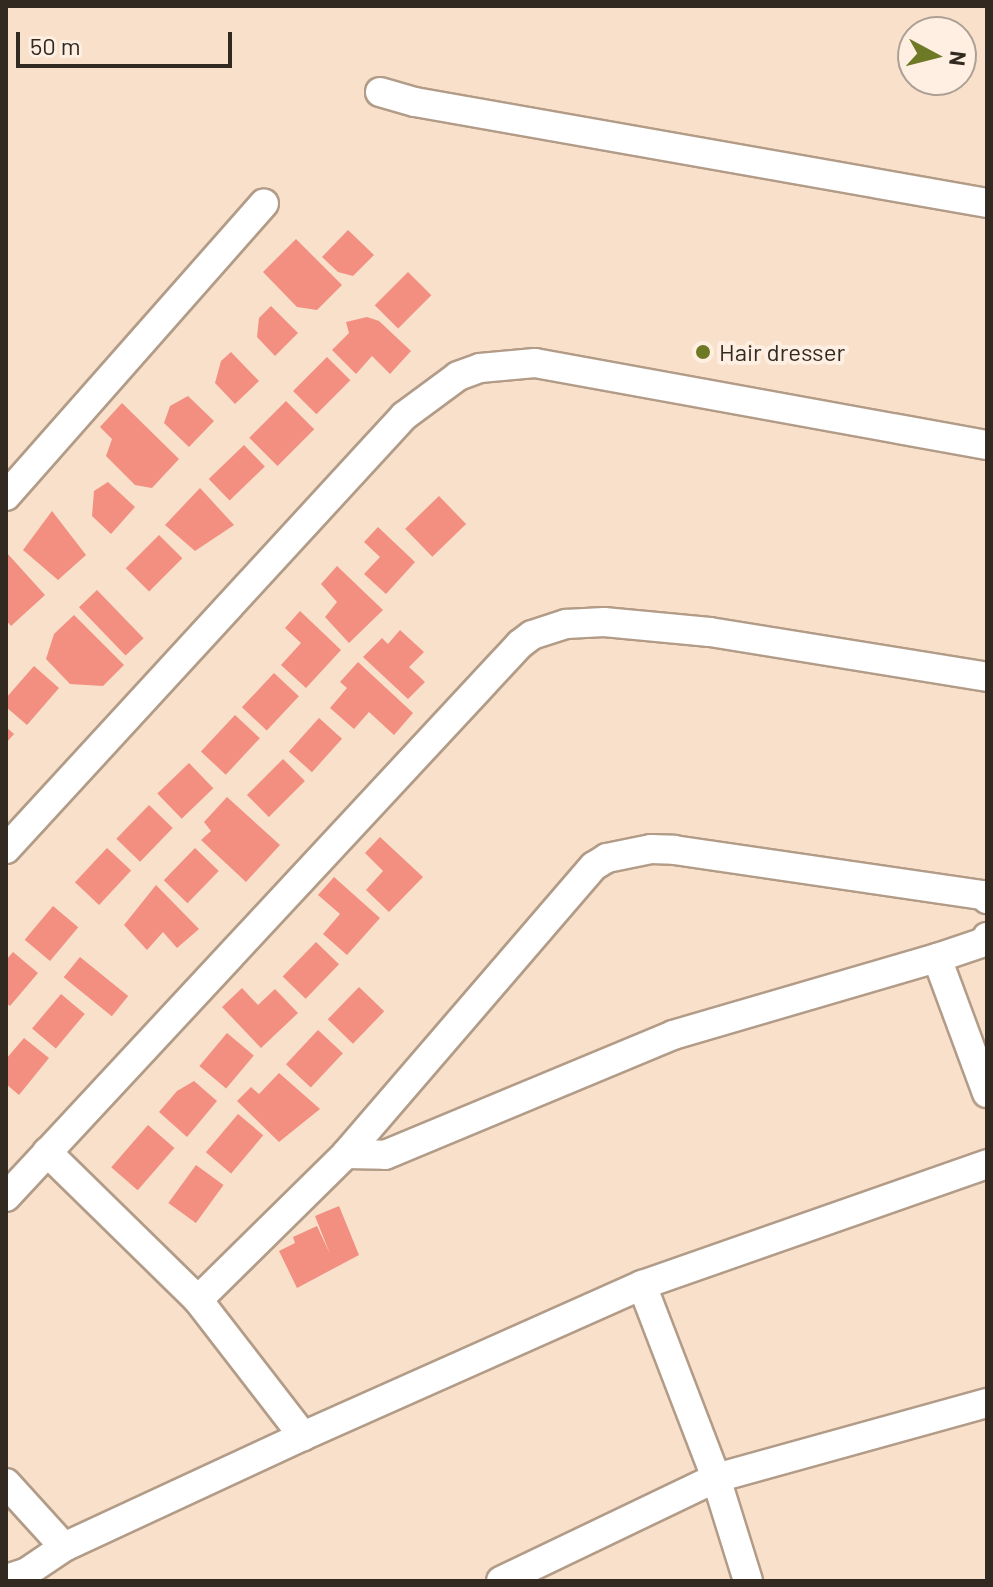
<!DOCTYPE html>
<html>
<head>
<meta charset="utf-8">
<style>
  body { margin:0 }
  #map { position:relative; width:993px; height:1587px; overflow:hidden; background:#f8e0cb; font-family:Barlow,sans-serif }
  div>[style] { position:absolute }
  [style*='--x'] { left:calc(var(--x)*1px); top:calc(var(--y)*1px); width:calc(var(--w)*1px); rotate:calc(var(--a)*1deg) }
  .building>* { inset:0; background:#f28f81; transform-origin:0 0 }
  .roads { filter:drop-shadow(2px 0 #b29c88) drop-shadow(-2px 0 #b29c88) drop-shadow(0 2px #b29c88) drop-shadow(0 -2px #b29c88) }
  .street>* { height:28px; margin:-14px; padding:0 14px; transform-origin:14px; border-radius:14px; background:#fff }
  .dots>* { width:22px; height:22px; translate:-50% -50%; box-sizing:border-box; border:4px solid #feefe2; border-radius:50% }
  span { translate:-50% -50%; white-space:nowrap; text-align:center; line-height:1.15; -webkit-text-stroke:8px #feefe2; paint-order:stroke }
  .poi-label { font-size:24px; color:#322a21 }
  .left { translate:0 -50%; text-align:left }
  .frame { position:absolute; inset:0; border:8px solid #322a21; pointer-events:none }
  .north { position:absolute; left:897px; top:16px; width:80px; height:80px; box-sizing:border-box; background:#feefe2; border:2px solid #aca095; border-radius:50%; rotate:97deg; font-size:22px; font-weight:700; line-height:32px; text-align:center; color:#322a21 }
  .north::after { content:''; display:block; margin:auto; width:28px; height:36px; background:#6e7925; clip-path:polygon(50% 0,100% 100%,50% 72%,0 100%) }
  .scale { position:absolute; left:16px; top:32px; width:216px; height:36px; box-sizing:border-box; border:4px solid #322a21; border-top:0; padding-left:10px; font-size:24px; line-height:28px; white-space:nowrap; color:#322a21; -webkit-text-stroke:6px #feefe2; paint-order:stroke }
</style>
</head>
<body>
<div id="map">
  <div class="building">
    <div style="clip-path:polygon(348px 230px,374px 255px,353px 276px,338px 272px,322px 257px)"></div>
    <div style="clip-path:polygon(296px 239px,342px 285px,317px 310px,297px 307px,263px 272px)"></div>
    <div style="left:408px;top:272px;width:33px;height:47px;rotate:45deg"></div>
    <div style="clip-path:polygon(271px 306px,298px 333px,275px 356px,257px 337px,259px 318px)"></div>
    <div style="clip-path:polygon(367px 317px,379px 321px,411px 351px,390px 374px,372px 356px,356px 374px,332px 350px,349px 333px,346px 322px)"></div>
    <div style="clip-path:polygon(231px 352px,259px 381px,235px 404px,215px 383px,221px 361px)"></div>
    <div style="left:327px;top:357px;width:33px;height:48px;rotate:45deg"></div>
    <div style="clip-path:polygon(188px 396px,214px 421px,189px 447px,164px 423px,170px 406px)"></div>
    <div style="left:286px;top:401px;width:40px;height:52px;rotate:45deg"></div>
    <div style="clip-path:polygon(122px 403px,179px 459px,152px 488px,135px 485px,106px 456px,112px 439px,100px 427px)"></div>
    <div style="left:244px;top:445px;width:30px;height:49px;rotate:46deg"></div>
    <div style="clip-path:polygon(108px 482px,135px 507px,111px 534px,92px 516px,94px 491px)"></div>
    <div style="clip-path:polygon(200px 488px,234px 525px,195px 551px,165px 525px)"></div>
    <div style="left:439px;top:496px;width:39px;height:47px;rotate:46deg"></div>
    <div style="clip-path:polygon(52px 511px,86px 555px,58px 580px,23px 550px)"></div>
    <div style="clip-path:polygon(378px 527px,415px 562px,386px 594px,364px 574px,380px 557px,364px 542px)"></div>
    <div style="left:159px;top:535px;width:33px;height:47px;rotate:45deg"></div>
    <div style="clip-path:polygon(6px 552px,45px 595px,11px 626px,6px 620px)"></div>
    <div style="clip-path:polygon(337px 566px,383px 610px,349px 643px,325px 617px,337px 602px,321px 584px)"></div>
    <div style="left:97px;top:590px;width:67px;height:25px;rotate:46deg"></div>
    <div style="clip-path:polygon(300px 611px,341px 650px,306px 688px,281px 665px,301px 643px,285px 628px)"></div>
    <div style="clip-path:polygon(74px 615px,124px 665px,103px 686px,70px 684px,46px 659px,54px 634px)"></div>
    <div style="clip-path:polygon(400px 630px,424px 652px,409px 667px,425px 682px,408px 699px,363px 657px,382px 638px,388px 644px)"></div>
    <div style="clip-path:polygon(358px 662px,413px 713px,394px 735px,369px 712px,354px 729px,330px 708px,347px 688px,340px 682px)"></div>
    <div style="clip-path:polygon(34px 666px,59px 688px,27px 725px,6px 707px,6px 698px)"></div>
    <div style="left:274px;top:673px;width:34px;height:47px;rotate:43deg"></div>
    <div style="left:235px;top:715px;width:34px;height:50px;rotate:43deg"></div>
    <div style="left:319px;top:718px;width:31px;height:45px;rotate:42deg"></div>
    <div style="clip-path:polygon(6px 727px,14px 734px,6px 743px)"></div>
    <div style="left:283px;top:759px;width:31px;height:51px;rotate:45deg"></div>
    <div style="left:189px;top:763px;width:35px;height:44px;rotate:46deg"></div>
    <div style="clip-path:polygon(227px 797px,280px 845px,246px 882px,201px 840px,211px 831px,204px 822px)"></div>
    <div style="left:149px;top:805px;width:33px;height:47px;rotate:44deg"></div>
    <div style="clip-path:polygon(380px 837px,423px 877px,389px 912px,366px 890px,383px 871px,365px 853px)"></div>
    <div style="left:107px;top:848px;width:33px;height:47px;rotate:43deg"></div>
    <div style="left:195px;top:848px;width:33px;height:45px;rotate:44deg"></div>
    <div style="clip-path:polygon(334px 877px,380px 918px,347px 955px,323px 934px,340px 914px,318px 895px)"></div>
    <div style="clip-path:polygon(156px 885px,199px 929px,177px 948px,163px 932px,147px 950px,124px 925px)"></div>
    <div style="left:53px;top:906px;width:33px;height:44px;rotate:40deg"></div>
    <div style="left:316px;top:942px;width:32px;height:48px;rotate:44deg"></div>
    <div style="clip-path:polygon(13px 952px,38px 973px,10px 1006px,6px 1003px,6px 960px)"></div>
    <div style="left:80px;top:957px;width:62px;height:26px;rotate:39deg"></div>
    <div style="left:359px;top:987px;width:35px;height:45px;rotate:44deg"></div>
    <div style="clip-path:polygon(242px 988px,258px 1005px,275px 989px,298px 1013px,261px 1048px,222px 1007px)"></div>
    <div style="left:61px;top:994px;width:31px;height:45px;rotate:40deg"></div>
    <div style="left:318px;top:1030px;width:34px;height:47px;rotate:43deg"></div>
    <div style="left:227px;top:1033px;width:35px;height:43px;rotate:40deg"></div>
    <div style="clip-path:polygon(24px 1038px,49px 1058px,19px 1095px,6px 1084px,6px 1059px)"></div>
    <div style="clip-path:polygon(279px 1073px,320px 1109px,279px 1142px,237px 1101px,251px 1087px,259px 1094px)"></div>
    <div style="clip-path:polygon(194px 1081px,217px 1101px,187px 1137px,159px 1112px,177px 1091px)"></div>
    <div style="left:238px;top:1114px;width:33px;height:50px;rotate:40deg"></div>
    <div style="left:148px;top:1125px;width:35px;height:56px;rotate:41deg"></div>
    <div style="left:196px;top:1165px;width:34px;height:47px;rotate:36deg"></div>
    <div style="clip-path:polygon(339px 1206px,359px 1255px,297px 1288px,279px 1251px,295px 1243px,293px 1237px,317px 1226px,330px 1254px,315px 1216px)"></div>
  </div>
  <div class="roads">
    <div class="street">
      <div style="--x:380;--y:92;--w:36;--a:16"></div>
      <div style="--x:415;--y:102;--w:581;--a:10.01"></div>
      <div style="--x:6;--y:496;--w:390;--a:-48.6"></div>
      <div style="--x:6;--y:849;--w:588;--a:-47.41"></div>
      <div style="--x:404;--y:416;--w:67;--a:-36.5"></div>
      <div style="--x:458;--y:376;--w:23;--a:-20"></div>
      <div style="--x:480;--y:368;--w:55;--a:-5.2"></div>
      <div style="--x:535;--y:363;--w:459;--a:10.3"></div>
      <div style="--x:937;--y:958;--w:144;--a:69.7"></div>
      <div style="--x:47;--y:1152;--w:211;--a:44.4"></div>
      <div style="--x:198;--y:1300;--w:172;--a:52.3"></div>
      <div style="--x:346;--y:1154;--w:39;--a:1"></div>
      <div style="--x:385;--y:1155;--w:312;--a:-22.6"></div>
      <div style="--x:673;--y:1035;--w:275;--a:-16.3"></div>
      <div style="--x:937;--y:958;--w:50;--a:-18.8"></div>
      <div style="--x:984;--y:942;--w:6;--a:-59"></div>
      <div style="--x:6;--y:1197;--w:755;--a:-47.09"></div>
      <div style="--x:520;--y:644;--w:15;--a:-37"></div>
      <div style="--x:532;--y:635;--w:36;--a:-18"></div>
      <div style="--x:566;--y:624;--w:38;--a:-3"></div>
      <div style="--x:604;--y:622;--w:106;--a:5.4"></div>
      <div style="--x:710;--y:632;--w:281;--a:9.2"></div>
      <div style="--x:642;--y:1285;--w:207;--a:69"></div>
      <div style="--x:716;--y:1478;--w:108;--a:72.7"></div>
      <div style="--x:198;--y:1300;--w:208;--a:-44.6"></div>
      <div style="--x:346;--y:1154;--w:380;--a:-49.3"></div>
      <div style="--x:594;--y:866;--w:15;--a:-32"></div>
      <div style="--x:607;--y:858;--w:45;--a:-11.6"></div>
      <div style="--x:651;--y:849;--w:23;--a:2"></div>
      <div style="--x:674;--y:850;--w:312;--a:8.3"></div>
      <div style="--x:983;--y:895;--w:6;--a:45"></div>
      <div style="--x:6;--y:1483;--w:86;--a:47.8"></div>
      <div style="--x:6;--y:1579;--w:22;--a:-18"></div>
      <div style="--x:27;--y:1572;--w:45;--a:-34"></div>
      <div style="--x:64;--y:1547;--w:264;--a:-24.9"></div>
      <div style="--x:303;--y:1436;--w:371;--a:-24"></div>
      <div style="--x:642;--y:1285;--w:366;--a:-19.3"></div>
      <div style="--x:501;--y:1581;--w:238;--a:-25.6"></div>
      <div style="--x:716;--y:1478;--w:281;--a:-15.5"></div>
    </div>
  </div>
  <div class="dots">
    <div style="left:703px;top:352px;background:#6e7925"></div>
  </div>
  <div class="poi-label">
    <span class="left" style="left:719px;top:352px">Hair dresser</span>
  </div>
  <div class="frame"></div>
  <div class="north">N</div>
  <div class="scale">50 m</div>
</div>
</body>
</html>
